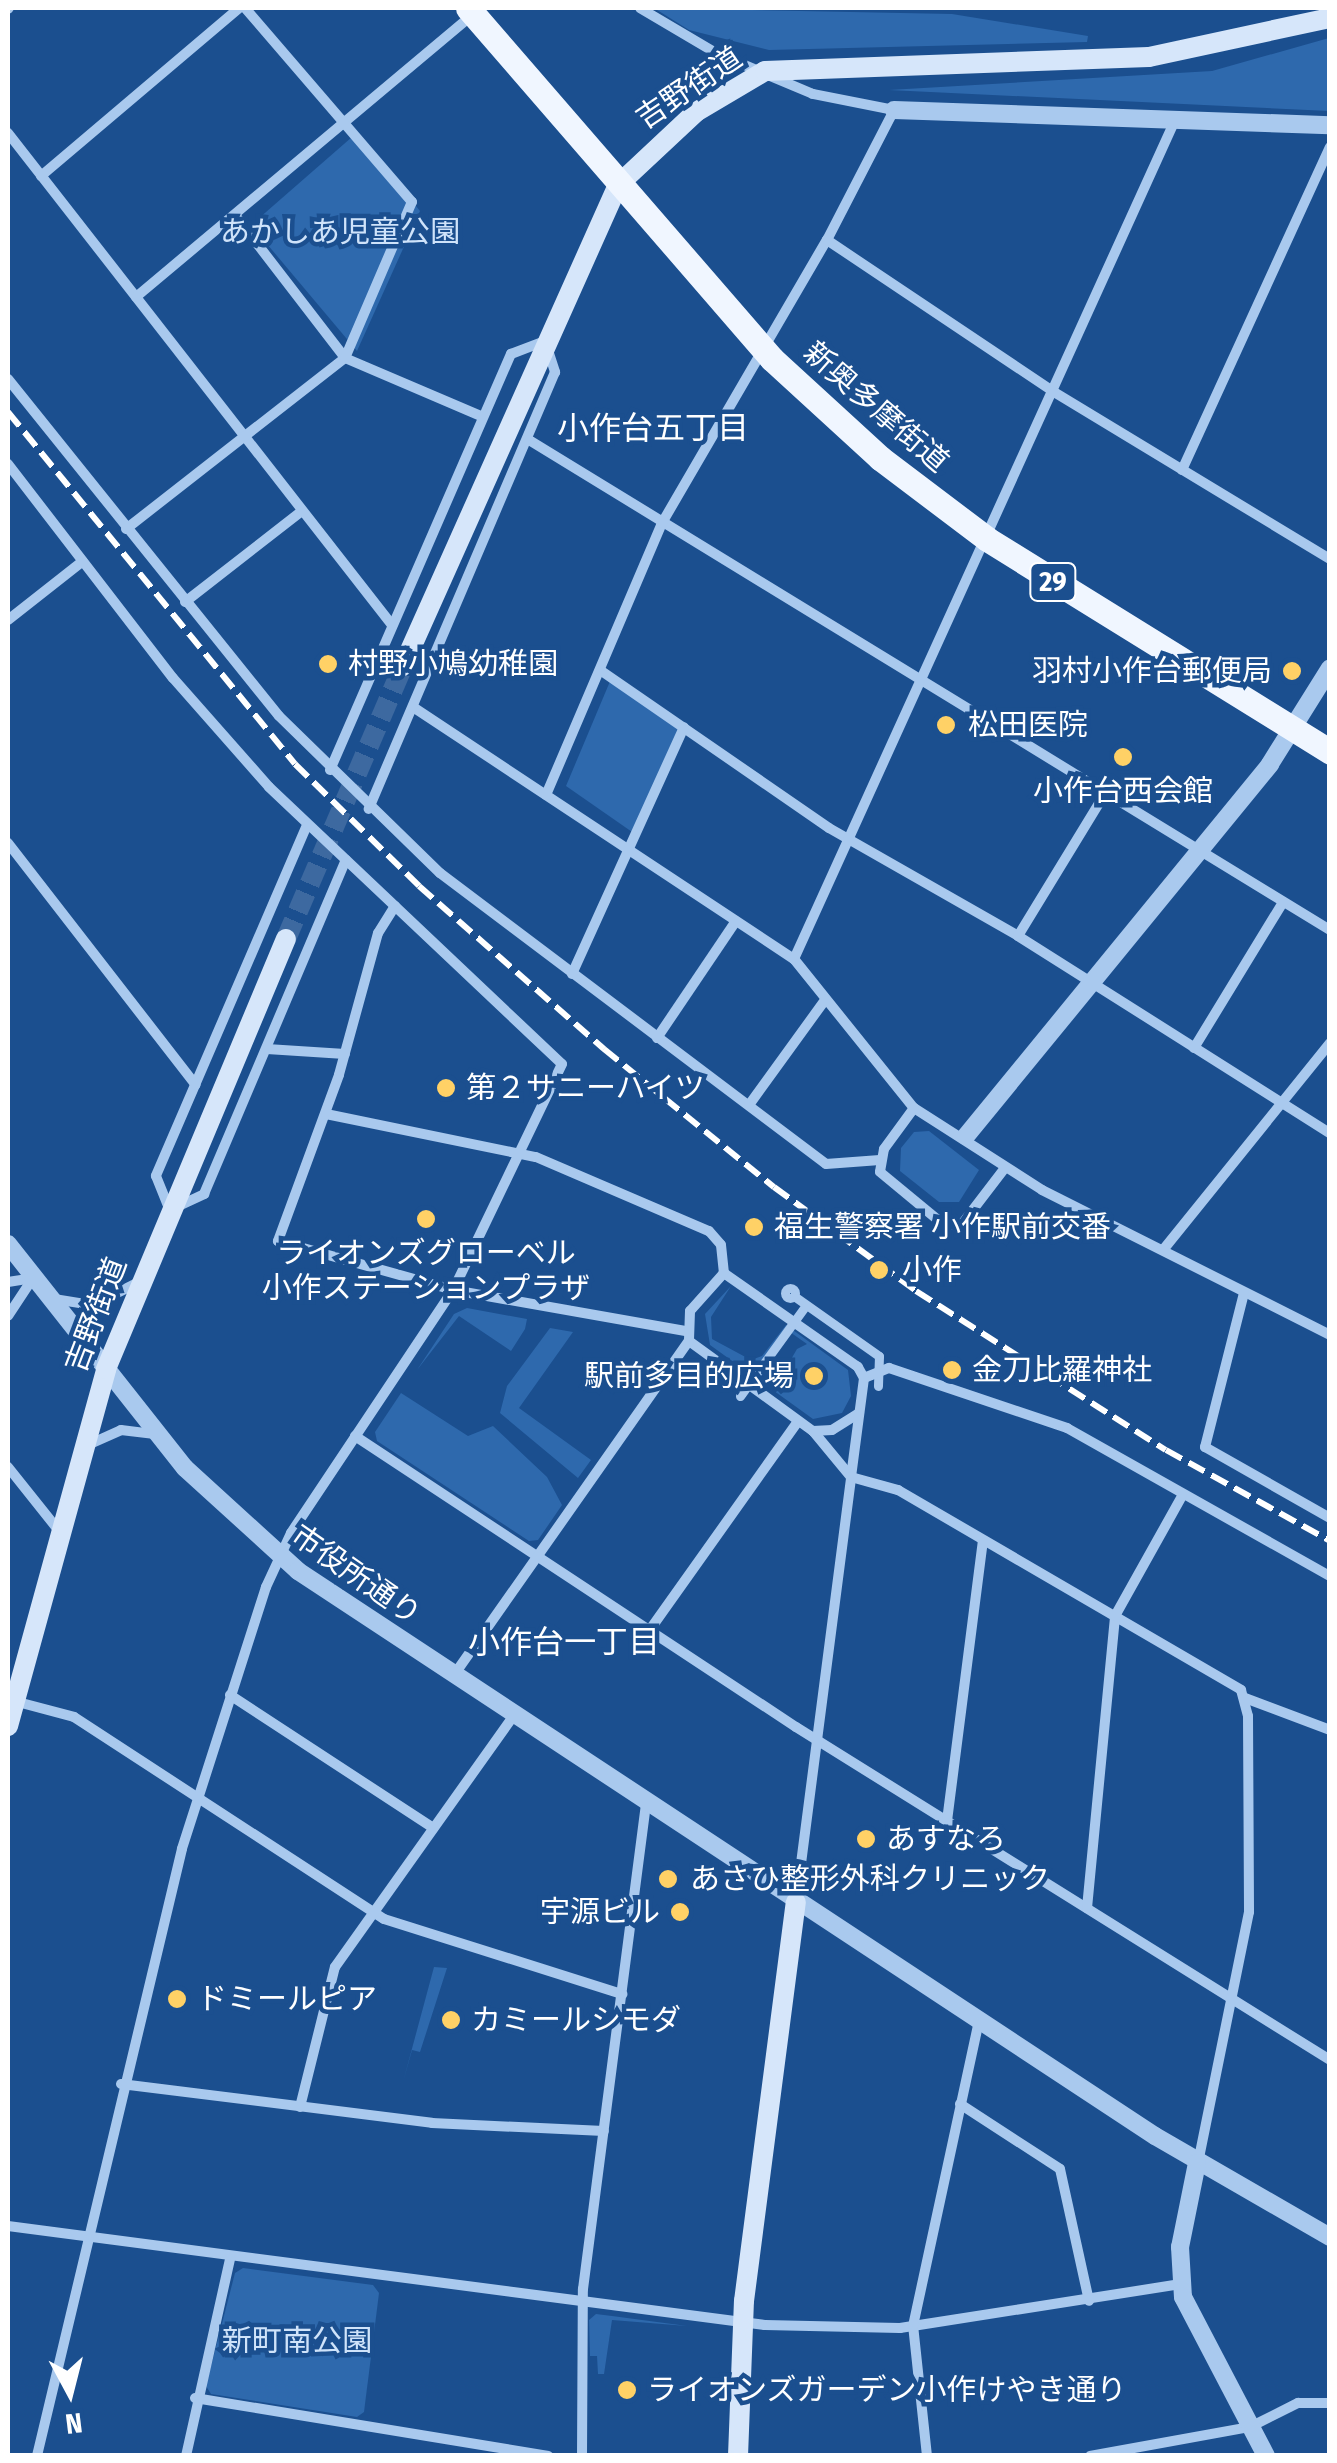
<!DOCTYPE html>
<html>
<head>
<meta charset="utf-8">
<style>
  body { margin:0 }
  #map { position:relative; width:1337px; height:2463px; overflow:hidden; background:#1b4f8f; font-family:"Fira Sans Condensed","Noto Sans JP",sans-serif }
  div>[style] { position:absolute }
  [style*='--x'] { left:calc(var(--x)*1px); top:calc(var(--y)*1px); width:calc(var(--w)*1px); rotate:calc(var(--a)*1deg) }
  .green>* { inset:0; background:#2e69ad }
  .secondary-tunnel>* { height:20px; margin-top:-10px; transform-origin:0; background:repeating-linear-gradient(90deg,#3d69a0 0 20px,transparent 0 30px) }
  .pedestrian>* { height:9px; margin:-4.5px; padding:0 4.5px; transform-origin:4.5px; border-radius:4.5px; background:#a9c9ee }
  .pedestrian>.ring { margin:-4.5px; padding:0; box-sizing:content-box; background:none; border:9px solid #a9c9ee; border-radius:50% }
  .minor>* { height:10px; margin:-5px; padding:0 5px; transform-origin:5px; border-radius:5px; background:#a9c9ee }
  .tertiary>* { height:18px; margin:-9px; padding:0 9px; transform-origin:9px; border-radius:9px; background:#a9c9ee }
  .secondary>* { height:20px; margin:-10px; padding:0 10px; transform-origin:10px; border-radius:10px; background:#d6e6fa }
  .primary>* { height:25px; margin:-12.5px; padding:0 12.5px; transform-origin:12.5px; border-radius:12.5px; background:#f0f6ff }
  .rail>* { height:6px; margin-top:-3px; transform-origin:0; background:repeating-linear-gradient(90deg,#fff 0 18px,transparent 0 26px) }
  .dots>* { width:28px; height:28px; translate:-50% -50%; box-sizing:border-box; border:5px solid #1b4f8f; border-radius:50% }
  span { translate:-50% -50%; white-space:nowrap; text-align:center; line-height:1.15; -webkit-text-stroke:9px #1b4f8f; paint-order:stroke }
  .shield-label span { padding:2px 8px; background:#1b4f8f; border:2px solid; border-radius:8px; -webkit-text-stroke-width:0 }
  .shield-label { font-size:28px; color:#fff; font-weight:700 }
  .street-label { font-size:30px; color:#fff }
  .park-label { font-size:30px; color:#cfe3fa }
  .poi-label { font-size:30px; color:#fff }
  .left { translate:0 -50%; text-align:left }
  .right { translate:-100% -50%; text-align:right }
  .neighbourhood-label { font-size:32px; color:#fff }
  .frame { position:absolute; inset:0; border:10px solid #fff; pointer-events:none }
  .north { position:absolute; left:20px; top:2343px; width:100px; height:100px; -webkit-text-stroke:8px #1b4f8f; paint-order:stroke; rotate:173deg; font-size:28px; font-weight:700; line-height:40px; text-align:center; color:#fff }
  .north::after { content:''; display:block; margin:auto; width:35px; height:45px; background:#fff; clip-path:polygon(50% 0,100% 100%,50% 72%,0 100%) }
</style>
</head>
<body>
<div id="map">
  <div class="green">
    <div style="clip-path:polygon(654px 8px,952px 14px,1088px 36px,1087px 42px,769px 50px,689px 30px)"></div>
    <div style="clip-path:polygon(1329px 38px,1329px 111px,889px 90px,1212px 71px)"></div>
    <div style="clip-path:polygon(352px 137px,361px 137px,420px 211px,357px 351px,251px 225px)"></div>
    <div style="clip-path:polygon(611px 679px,683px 732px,635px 834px,566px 786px)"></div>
    <div style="clip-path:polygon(929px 1131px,979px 1170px,959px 1202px,939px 1202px,900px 1171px,901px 1148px,914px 1132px)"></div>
    <div style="clip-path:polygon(evenodd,731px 1286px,711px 1317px,712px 1339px,751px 1360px,762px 1356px,786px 1325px,848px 1370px,851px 1396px,842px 1413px,813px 1419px,710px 1345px,705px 1314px,731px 1286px,787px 1330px,807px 1344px,797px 1349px,775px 1387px,756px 1373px,787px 1330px)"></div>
    <div style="clip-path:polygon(467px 1308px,527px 1319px,525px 1329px,511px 1351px,459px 1316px,417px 1370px,454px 1314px)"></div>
    <div style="clip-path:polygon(550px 1328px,573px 1332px,519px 1408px,591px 1460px,578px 1478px,500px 1413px,507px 1386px)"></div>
    <div style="clip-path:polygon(401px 1393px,468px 1436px,493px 1426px,547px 1477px,562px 1505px,538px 1540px,529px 1541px,377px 1441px,375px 1432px)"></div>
    <div style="clip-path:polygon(434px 1967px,447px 1968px,420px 2052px,412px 2050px,403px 2082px)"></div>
    <div style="clip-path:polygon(243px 2268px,373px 2285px,379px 2293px,364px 2412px,357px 2417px,211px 2394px,206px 2386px,235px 2273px)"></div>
    <div style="clip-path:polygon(596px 2314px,612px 2316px,687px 2326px,612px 2320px,604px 2374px,598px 2374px,597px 2356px,590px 2356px,589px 2320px)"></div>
  </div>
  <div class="secondary-tunnel">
    <div style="--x:286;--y:939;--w:297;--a:-66.8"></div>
  </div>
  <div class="pedestrian">
    <div class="ring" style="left:785px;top:1288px;width:1px;height:1px"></div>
    <div style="--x:794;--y:1296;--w:104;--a:35.2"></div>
    <div style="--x:879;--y:1356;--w:30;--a:92"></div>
    <div style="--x:740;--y:1396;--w:112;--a:-54"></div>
  </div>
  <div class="minor">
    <div style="--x:8;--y:9;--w:1;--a:-45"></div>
    <div style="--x:8;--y:133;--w:624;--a:52.03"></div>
    <div style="--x:41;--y:176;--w:260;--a:-40.3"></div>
    <div style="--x:235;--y:215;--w:180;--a:52.4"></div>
    <div style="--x:345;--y:358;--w:148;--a:23.1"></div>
    <div style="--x:827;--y:240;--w:273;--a:33.8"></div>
    <div style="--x:1054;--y:392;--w:323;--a:31.2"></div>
    <div style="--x:136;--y:297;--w:439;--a:-40"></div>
    <div style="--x:8;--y:379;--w:432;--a:51.2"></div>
    <div style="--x:279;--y:716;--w:225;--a:44.3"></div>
    <div style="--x:440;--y:873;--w:483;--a:37"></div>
    <div style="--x:826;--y:1164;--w:54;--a:-4.2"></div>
    <div style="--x:529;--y:440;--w:939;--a:31.46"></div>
    <div style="--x:8;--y:464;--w:270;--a:52.4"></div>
    <div style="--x:173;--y:678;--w:145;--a:48.6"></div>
    <div style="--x:269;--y:787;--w:403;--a:43.4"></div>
    <div style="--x:562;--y:1064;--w:251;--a:115.7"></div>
    <div style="--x:453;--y:1290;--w:292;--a:123.7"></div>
    <div style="--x:291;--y:1533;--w:60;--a:114.8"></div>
    <div style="--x:266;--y:1587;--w:275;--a:107.8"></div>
    <div style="--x:182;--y:1849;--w:624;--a:103.44"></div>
    <div style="--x:1182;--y:470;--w:355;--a:-65.4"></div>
    <div style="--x:126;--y:529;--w:278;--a:-38"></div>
    <div style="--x:345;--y:358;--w:170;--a:-66.8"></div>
    <div style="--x:412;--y:202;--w:256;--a:-130.7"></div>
    <div style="--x:185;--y:602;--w:148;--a:-37.9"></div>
    <div style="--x:8;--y:620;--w:95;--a:-38.2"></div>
    <div style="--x:600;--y:670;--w:278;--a:34.6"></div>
    <div style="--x:829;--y:828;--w:218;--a:29.7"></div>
    <div style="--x:1018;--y:936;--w:369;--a:32.3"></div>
    <div style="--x:413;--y:707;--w:457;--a:33.5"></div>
    <div style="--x:794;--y:959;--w:191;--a:51.2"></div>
    <div style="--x:914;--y:1108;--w:152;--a:32.6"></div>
    <div style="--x:1042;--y:1190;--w:322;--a:26.7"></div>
    <div style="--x:330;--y:770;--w:454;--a:-66.5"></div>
    <div style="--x:511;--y:354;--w:36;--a:-21"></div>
    <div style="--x:545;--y:341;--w:33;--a:72"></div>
    <div style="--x:555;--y:372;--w:475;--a:113.1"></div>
    <div style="--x:546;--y:795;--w:296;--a:-66.9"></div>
    <div style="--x:662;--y:523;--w:328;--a:-59.8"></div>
    <div style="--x:827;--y:240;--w:146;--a:-62.7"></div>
    <div style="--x:894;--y:110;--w:83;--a:-168.8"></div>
    <div style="--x:813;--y:94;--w:105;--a:-157.1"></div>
    <div style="--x:716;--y:53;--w:88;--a:-149.4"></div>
    <div style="--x:307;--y:825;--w:382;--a:113.3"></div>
    <div style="--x:156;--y:1176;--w:37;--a:68"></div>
    <div style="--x:170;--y:1210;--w:38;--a:-25"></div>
    <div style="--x:204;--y:1194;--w:363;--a:-67"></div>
    <div style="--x:8;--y:843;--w:306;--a:52.2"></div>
    <div style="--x:395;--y:906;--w:32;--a:122"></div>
    <div style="--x:378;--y:933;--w:147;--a:105.4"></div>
    <div style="--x:339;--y:1075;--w:177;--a:110.2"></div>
    <div style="--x:278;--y:1241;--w:182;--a:15.6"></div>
    <div style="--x:453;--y:1290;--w:236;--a:10"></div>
    <div style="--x:1018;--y:936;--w:169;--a:-58.6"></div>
    <div style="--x:794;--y:959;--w:924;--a:-65.57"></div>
    <div style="--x:572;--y:974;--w:271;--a:-65.6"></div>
    <div style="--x:657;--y:1038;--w:141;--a:-56"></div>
    <div style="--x:1194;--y:1048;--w:171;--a:-58.6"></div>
    <div style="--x:267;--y:1049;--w:78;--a:3.7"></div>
    <div style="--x:749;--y:1105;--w:130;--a:-54.1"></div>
    <div style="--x:914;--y:1108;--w:51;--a:126.2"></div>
    <div style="--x:884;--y:1149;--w:23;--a:100"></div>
    <div style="--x:880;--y:1172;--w:83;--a:39.6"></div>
    <div style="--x:944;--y:1225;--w:18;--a:-3"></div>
    <div style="--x:962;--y:1224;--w:69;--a:-52.6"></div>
    <div style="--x:326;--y:1114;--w:214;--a:11.6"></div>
    <div style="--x:536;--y:1157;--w:188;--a:23.2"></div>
    <div style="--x:709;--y:1231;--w:18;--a:49"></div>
    <div style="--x:721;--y:1245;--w:28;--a:84"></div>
    <div style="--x:1163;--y:1250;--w:266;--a:-51.1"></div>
    <div style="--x:8;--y:1282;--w:25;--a:-9"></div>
    <div style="--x:33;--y:1278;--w:45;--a:123.3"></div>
    <div style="--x:1244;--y:1293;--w:159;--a:104.2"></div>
    <div style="--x:1205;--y:1447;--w:144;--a:29.6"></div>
    <div style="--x:54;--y:1299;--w:39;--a:9"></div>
    <div style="--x:93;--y:1305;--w:47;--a:-26.6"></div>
    <div style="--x:864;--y:1378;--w:27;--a:-22"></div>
    <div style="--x:889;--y:1368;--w:188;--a:18.6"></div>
    <div style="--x:1067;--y:1428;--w:302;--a:29.4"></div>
    <div style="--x:813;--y:1431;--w:60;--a:50.4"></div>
    <div style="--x:851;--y:1477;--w:100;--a:-82.5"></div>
    <div style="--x:864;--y:1378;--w:13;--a:-119"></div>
    <div style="--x:858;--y:1367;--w:164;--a:-145"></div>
    <div style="--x:724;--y:1273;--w:51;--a:131.8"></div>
    <div style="--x:690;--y:1311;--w:30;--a:92"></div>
    <div style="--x:689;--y:1341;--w:153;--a:36"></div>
    <div style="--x:813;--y:1431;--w:19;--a:-3"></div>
    <div style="--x:832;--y:1430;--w:32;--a:-32"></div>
    <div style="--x:355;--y:1436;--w:528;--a:33.42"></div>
    <div style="--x:796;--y:1727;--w:629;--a:31.95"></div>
    <div style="--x:90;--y:1444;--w:34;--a:-24"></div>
    <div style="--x:121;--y:1430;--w:32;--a:7"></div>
    <div style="--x:8;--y:1467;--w:82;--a:51.4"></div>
    <div style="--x:649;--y:1631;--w:257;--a:-54.6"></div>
    <div style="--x:454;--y:1675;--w:408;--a:-54.9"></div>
    <div style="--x:230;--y:1695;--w:243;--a:33.2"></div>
    <div style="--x:1245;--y:1698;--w:91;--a:20.6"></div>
    <div style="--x:14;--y:1701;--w:62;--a:14.9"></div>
    <div style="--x:74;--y:1717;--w:370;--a:33.1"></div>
    <div style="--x:384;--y:1919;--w:250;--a:17.5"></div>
    <div style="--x:947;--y:1821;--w:282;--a:-82.7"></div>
    <div style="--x:796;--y:1902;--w:429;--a:-82.6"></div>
    <div style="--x:851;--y:1477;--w:49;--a:15.5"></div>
    <div style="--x:898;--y:1490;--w:397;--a:30.2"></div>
    <div style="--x:1241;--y:1690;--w:27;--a:75"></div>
    <div style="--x:1248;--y:1716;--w:196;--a:89.7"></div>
    <div style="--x:1249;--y:1912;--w:255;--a:101.5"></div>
    <div style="--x:1087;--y:1908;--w:293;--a:-84.5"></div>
    <div style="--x:1115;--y:1616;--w:137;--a:-60.8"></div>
    <div style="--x:121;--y:2084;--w:313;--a:7.1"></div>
    <div style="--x:432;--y:2123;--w:172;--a:2.7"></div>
    <div style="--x:960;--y:2104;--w:119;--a:33"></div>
    <div style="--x:1060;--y:2169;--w:135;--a:77.6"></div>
    <div style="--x:300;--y:2107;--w:144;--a:-76"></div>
    <div style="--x:335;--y:1967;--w:309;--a:-54.6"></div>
    <div style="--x:8;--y:2226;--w:763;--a:7.45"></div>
    <div style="--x:765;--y:2325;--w:135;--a:1.3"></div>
    <div style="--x:900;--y:2328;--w:284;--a:-8.9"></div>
    <div style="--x:195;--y:2398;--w:358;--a:9.3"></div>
    <div style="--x:186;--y:2456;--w:202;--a:-77.4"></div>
    <div style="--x:582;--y:2456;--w:167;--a:-89.7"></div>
    <div style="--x:583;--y:2289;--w:490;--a:-82.6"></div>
    <div style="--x:927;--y:2456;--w:131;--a:-96.1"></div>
    <div style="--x:913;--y:2326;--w:313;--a:-77.8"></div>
    <div style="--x:1090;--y:2456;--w:163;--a:-10.3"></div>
    <div style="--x:1250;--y:2427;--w:54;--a:-26.6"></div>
    <div style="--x:1298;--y:2403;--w:32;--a:0"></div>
  </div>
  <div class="tertiary">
    <div style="--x:894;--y:110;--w:436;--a:2"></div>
    <div style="--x:966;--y:1136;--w:480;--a:-50.7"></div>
    <div style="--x:1270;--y:764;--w:113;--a:-58"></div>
    <div style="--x:8;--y:1244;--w:285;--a:51.7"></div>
    <div style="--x:185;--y:1468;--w:153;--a:42.3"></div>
    <div style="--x:298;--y:1571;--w:1026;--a:33.4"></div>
    <div style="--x:1155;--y:2136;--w:202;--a:30"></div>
    <div style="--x:1197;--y:2163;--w:86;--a:101.4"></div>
    <div style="--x:1180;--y:2247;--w:50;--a:86.6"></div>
    <div style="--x:1183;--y:2297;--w:179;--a:62.4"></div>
  </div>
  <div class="secondary">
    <div style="--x:403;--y:666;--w:527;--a:-65.92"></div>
    <div style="--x:618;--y:185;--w:107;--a:-43.1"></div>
    <div style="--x:696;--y:112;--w:80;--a:-30.7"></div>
    <div style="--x:765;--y:71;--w:384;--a:-2.1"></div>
    <div style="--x:1149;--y:57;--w:185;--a:-12.2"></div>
    <div style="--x:8;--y:1726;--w:370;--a:-74.6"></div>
    <div style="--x:106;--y:1369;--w:466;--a:-67.3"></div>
    <div style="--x:738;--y:2456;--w:155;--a:-87.8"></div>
    <div style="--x:744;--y:2301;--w:402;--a:-82.6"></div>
  </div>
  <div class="primary">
    <div style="--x:468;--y:8;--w:464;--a:49.1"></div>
    <div style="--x:772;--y:359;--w:147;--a:42.5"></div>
    <div style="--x:880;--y:458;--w:134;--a:37.1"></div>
    <div style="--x:987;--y:539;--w:404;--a:31.8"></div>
  </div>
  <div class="rail">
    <div style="--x:8;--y:412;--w:454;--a:50.8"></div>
    <div style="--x:295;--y:764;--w:174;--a:44.5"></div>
    <div style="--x:419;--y:886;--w:247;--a:41.4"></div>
    <div style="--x:604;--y:1049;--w:219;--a:39.1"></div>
    <div style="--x:774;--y:1187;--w:176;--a:36.2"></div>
    <div style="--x:916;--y:1291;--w:296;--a:32.5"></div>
    <div style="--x:1166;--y:1450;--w:188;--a:29"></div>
  </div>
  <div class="dots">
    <div style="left:328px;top:664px;background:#ffd166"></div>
    <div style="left:1292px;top:671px;background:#ffd166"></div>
    <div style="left:946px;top:725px;background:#ffd166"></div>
    <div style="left:1123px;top:757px;background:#ffd166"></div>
    <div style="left:446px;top:1088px;background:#ffd166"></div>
    <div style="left:426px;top:1219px;background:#ffd166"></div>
    <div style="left:754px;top:1227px;background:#ffd166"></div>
    <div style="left:879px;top:1270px;background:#ffd166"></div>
    <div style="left:952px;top:1370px;background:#ffd166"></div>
    <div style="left:814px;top:1376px;background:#ffd166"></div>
    <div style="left:866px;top:1839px;background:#ffd166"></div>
    <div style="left:668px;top:1879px;background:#ffd166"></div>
    <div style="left:680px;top:1912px;background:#ffd166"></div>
    <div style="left:177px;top:1999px;background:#ffd166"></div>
    <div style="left:451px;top:2020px;background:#ffd166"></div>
    <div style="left:627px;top:2390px;background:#ffd166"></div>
  </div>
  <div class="shield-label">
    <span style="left:1053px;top:582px">29</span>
  </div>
  <div class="street-label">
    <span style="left:689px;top:88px;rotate:-34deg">吉野街道</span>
    <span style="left:876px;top:407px;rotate:41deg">新奥多摩街道</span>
    <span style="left:96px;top:1315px;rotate:-69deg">吉野街道</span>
    <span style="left:356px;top:1575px;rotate:35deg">市役所通り</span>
  </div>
  <div class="park-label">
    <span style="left:340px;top:232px">あかしあ児童公園</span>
    <span style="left:297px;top:2341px">新町南公園</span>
  </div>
  <div class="poi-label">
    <span class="left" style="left:348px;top:664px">村野小鳩幼稚園</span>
    <span class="right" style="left:1272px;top:671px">羽村小作台郵便局</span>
    <span class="left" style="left:968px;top:725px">松田医院</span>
    <span style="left:1123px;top:791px">小作台西会館</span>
    <span class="left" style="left:466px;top:1088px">第２サニーハイツ</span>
    <span class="left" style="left:774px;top:1227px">福生警察署 小作駅前交番</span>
    <span style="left:426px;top:1270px">ライオンズグローベル<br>小作ステーションプラザ</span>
    <span class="left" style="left:902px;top:1270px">小作</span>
    <span class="left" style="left:972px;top:1370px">金刀比羅神社</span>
    <span class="right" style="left:794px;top:1376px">駅前多目的広場</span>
    <span class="left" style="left:886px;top:1839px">あすなろ</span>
    <span class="left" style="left:690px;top:1879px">あさひ整形外科クリニック</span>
    <span class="right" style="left:660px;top:1912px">宇源ビル</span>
    <span class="left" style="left:197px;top:1999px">ドミールピア</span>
    <span class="left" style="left:471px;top:2020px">カミールシモダ</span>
    <span class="left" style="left:647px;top:2390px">ライオンズガーデン小作けやき通り</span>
  </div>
  <div class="neighbourhood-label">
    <span style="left:653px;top:428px">小作台五丁目</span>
    <span style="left:564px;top:1642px">小作台一丁目</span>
  </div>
  <div class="frame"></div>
  <div class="north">N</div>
</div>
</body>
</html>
